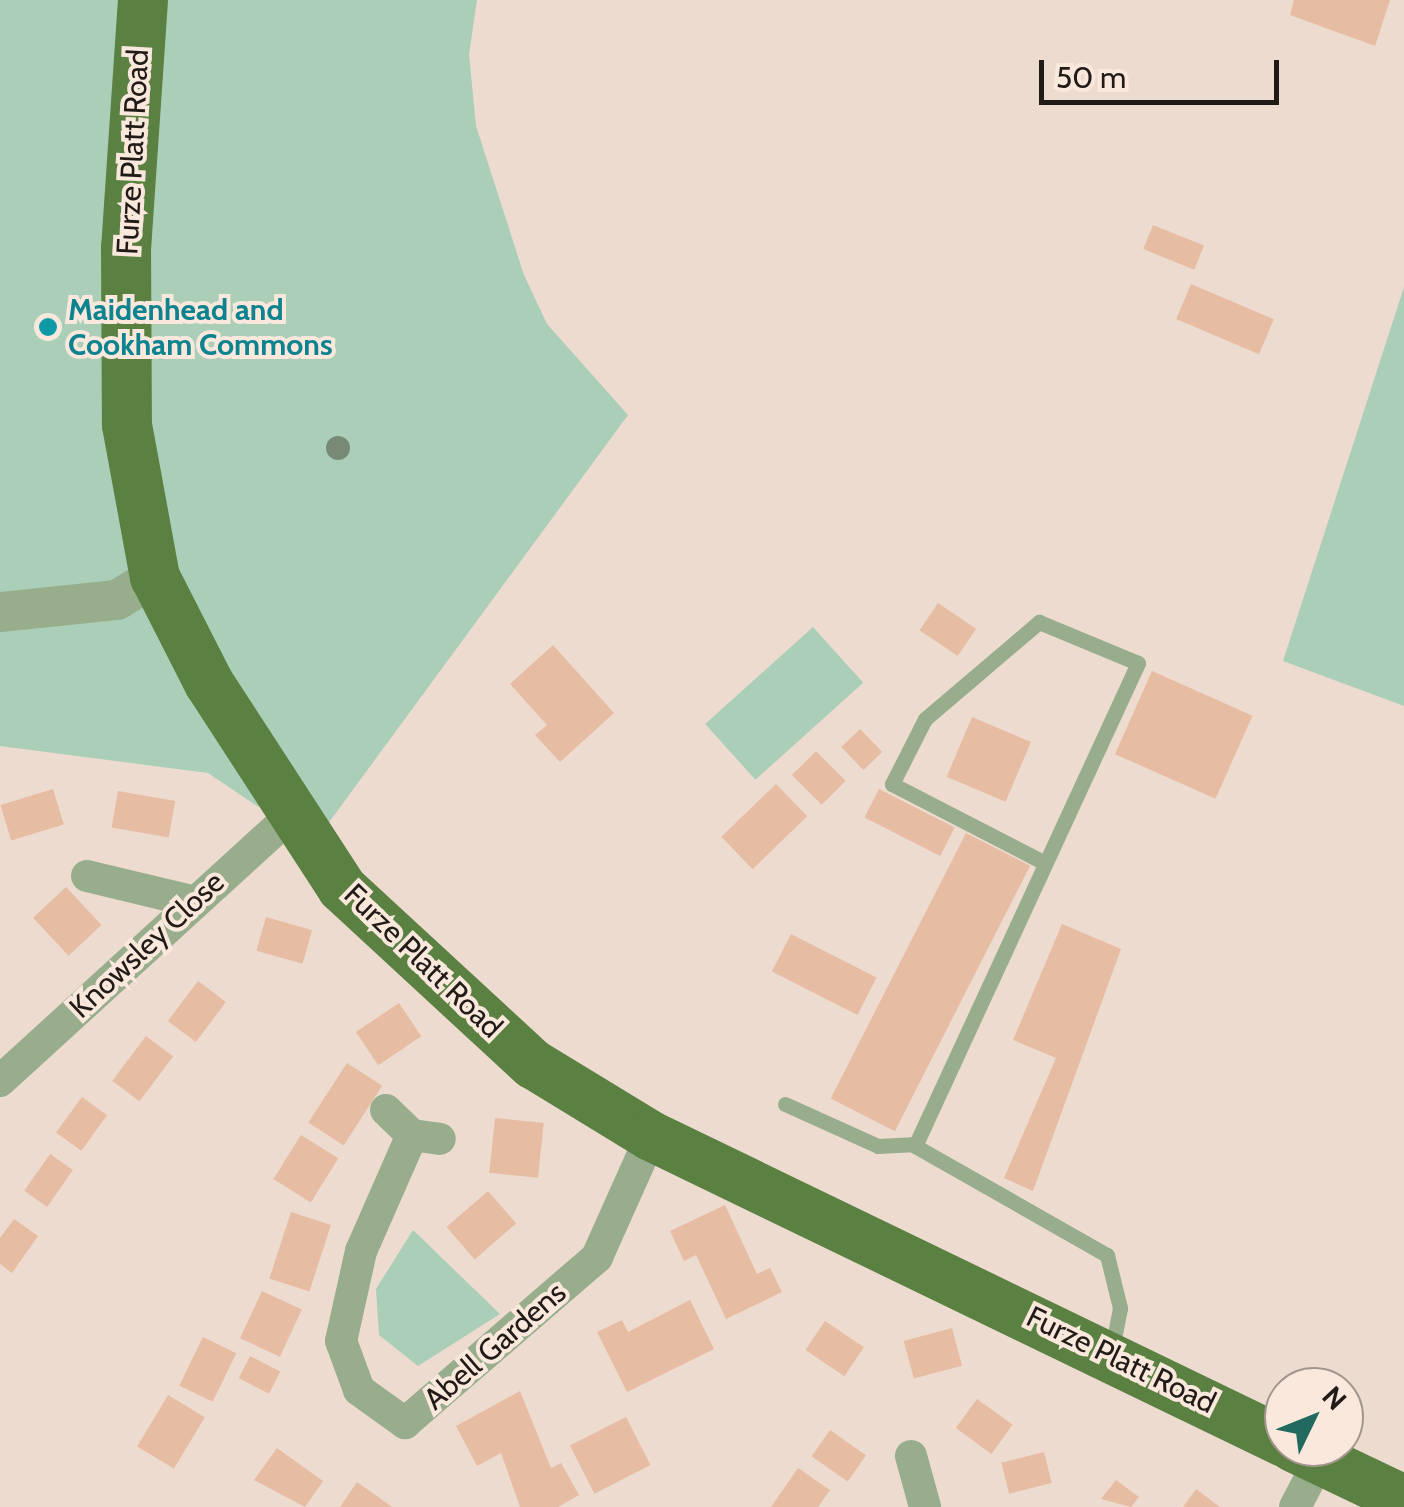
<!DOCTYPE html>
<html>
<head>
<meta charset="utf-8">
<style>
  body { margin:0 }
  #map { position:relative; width:1404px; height:1507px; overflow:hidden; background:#eddbd0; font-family:Cabin,sans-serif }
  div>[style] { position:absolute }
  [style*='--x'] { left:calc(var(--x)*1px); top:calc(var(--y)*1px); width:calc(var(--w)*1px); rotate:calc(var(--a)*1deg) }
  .green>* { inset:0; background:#aaceb7; transform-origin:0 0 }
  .building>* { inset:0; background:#e6bda2; transform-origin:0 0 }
  .service>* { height:15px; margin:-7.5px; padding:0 7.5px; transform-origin:7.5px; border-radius:7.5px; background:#97ad8b }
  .minor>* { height:32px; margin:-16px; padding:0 16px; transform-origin:16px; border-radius:16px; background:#97ad8b }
  .tertiary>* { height:40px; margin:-20px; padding:0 20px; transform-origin:20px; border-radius:20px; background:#97ad8b }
  .primary>* { height:50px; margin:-25px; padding:0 25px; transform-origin:25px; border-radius:25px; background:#5a8142 }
  .trees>* { width:24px; height:24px; margin:-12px; border-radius:50%; background:#768a76 }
  .dots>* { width:28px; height:28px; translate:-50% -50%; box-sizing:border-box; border:5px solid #fae8dd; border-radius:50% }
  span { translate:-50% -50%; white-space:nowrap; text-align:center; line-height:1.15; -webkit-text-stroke:8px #fae8dd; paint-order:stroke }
  .street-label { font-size:30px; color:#211b17 }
  .culture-label { font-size:30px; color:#0d838f; font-weight:700 }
  .left { translate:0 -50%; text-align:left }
  .north { position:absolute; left:1264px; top:1367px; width:100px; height:100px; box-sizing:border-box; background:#fae8dd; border:2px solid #a3968e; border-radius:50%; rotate:47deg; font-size:28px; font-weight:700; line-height:40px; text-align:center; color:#211b17 }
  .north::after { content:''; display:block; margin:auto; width:35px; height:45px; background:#226a60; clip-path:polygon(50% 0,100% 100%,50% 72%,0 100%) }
  .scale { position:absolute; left:1039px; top:60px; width:240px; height:45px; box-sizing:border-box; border:5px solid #211b17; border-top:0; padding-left:12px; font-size:30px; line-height:35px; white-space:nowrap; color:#211b17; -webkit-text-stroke:8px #fae8dd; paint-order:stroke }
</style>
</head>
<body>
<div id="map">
  <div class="green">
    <div style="clip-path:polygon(0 0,477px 0,469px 54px,476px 126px,524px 275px,547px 324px,628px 415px,327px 825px,257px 806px,208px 773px,0 746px)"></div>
    <div style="clip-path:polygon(1404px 287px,1404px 706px,1283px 661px)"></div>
    <div style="left:813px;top:627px;width:75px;height:145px;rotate:48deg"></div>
    <div style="clip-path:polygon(413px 1230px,500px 1314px,418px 1366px,379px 1335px,376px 1289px)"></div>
  </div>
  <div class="building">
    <div style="clip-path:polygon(1294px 0,1390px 0,1375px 46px,1290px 15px)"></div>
    <div style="left:1153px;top:225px;width:55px;height:26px;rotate:22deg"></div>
    <div style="left:1191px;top:284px;width:90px;height:38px;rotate:23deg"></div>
    <div style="left:938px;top:603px;width:46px;height:33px;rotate:34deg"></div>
    <div style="clip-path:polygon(553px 645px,614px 713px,560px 762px,535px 735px,547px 725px,510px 684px)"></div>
    <div style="left:1152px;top:671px;width:110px;height:91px;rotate:24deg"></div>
    <div style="left:972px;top:717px;width:64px;height:65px;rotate:23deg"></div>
    <div style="left:860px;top:729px;width:32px;height:26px;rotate:46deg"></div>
    <div style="left:816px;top:751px;width:42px;height:34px;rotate:45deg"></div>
    <div style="left:776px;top:784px;width:45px;height:76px;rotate:46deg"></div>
    <div style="left:53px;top:789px;width:37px;height:55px;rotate:73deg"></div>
    <div style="left:879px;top:789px;width:85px;height:32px;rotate:27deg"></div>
    <div style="left:118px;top:791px;width:58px;height:37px;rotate:10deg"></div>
    <div style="left:966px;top:833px;width:72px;height:298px;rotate:27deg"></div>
    <div style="left:66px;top:887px;width:52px;height:45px;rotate:47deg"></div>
    <div style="left:266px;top:917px;width:48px;height:35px;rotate:16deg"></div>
    <div style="clip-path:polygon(1062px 924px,1121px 949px,1033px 1191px,1004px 1178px,1056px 1058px,1013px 1040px)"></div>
    <div style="left:791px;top:934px;width:96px;height:42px;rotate:27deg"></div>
    <div style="left:198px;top:981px;width:35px;height:50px;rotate:37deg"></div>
    <div style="left:399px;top:1003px;width:40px;height:52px;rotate:56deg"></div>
    <div style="left:146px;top:1036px;width:34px;height:56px;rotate:37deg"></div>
    <div style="left:347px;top:1063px;width:42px;height:71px;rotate:33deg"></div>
    <div style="left:82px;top:1097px;width:31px;height:44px;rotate:36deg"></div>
    <div style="left:495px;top:1118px;width:49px;height:55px;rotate:6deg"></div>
    <div style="left:301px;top:1135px;width:44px;height:52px;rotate:32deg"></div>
    <div style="left:50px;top:1154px;width:28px;height:45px;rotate:35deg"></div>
    <div style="left:488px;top:1191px;width:43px;height:55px;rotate:49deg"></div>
    <div style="clip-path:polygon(725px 1205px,757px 1274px,770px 1268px,782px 1292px,726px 1319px,696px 1255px,684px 1261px,670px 1231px)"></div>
    <div style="left:291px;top:1212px;width:42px;height:70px;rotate:18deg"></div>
    <div style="clip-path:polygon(14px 1219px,38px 1236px,12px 1273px,0 1264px,0 1238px)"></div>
    <div style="left:262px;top:1291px;width:44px;height:52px;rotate:25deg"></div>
    <div style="clip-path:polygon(690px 1300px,714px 1349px,627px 1392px,597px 1332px,622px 1320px,628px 1332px)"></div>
    <div style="left:825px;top:1321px;width:47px;height:35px;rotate:34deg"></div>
    <div style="left:952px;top:1328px;width:39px;height:50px;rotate:75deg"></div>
    <div style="left:203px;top:1337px;width:37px;height:54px;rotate:26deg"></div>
    <div style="left:250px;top:1356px;width:34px;height:25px;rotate:27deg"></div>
    <div style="clip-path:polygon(520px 1391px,551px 1468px,561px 1463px,579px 1495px,558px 1507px,520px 1507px,501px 1453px,477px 1466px,456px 1426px)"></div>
    <div style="left:168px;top:1395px;width:43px;height:60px;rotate:31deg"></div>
    <div style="left:977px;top:1399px;width:44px;height:36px;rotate:36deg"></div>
    <div style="left:626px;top:1417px;width:54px;height:63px;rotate:63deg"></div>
    <div style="left:830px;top:1430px;width:44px;height:32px;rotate:35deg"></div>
    <div style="clip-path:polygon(277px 1448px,323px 1481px,305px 1507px,254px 1480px)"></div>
    <div style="left:1044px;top:1452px;width:32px;height:44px;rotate:76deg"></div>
    <div style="clip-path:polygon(798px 1468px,830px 1490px,818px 1507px,771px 1507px)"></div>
    <div style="clip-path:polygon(1116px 1480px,1139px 1497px,1131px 1507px,1101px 1499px)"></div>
    <div style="clip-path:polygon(357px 1482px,392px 1507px,340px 1507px)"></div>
    <div style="clip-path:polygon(1196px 1489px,1220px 1507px,1183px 1507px)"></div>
  </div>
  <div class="service">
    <div style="--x:1045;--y:863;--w:172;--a:-152.7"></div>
    <div style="--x:892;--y:784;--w:73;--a:-63.1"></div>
    <div style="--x:925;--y:719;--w:150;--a:-40.4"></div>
    <div style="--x:1039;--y:622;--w:107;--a:22.5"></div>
    <div style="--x:1138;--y:663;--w:532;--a:114.78"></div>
    <div style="--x:915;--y:1146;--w:221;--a:29.6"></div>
    <div style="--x:1107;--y:1255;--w:55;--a:76.2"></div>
    <div style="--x:1120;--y:1308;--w:42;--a:101"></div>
    <div style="--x:785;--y:1104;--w:102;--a:24.3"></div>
    <div style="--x:878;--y:1146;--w:38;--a:-3"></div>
  </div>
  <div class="minor">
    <div style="--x:87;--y:876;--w:111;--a:13.5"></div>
    <div style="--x:0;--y:1081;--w:401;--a:-42.4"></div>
    <div style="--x:386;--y:1110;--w:36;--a:44"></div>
    <div style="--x:412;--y:1135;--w:28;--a:8"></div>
    <div style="--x:412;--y:1135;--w:127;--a:113.7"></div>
    <div style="--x:361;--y:1251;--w:92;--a:102.5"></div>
    <div style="--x:341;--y:1341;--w:52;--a:69.8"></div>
    <div style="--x:359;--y:1390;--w:57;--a:35.7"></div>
    <div style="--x:405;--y:1423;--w:254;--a:-40.8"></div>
    <div style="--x:597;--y:1257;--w:133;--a:-65.9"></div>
    <div style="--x:911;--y:1456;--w:53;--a:74.6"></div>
    <div style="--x:1295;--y:1507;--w:52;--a:-62.4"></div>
  </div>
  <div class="tertiary">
    <div style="--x:0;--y:612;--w:118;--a:-5.9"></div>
    <div style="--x:117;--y:600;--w:44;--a:-31.2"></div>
  </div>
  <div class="primary">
    <div style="--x:143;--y:0;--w:249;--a:93.9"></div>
    <div style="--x:126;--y:248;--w:177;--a:89.7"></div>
    <div style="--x:127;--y:425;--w:155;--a:79.6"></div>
    <div style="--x:155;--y:577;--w:119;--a:63"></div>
    <div style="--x:209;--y:683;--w:244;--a:57"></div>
    <div style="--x:342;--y:888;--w:260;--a:42.7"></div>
    <div style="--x:533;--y:1064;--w:138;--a:31.4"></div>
    <div style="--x:651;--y:1136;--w:703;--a:25.8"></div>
    <div style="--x:1293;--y:1447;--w:123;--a:25.5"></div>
  </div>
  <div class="trees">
    <div style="left:338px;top:448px"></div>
  </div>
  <div class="dots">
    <div style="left:48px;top:327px;background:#0f9aa8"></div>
  </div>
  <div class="street-label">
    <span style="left:133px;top:152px;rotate:-87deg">Furze Platt Road</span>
    <span style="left:147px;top:945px;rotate:-43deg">Knowsley Close</span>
    <span style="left:423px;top:961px;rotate:44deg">Furze Platt Road</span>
    <span style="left:495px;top:1346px;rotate:-41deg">Abell Gardens</span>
    <span style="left:1121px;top:1360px;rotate:26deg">Furze Platt Road</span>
  </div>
  <div class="culture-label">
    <span class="left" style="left:68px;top:327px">Maidenhead and<br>Cookham Commons</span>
  </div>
  <div class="north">N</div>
  <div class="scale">50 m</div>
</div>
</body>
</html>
